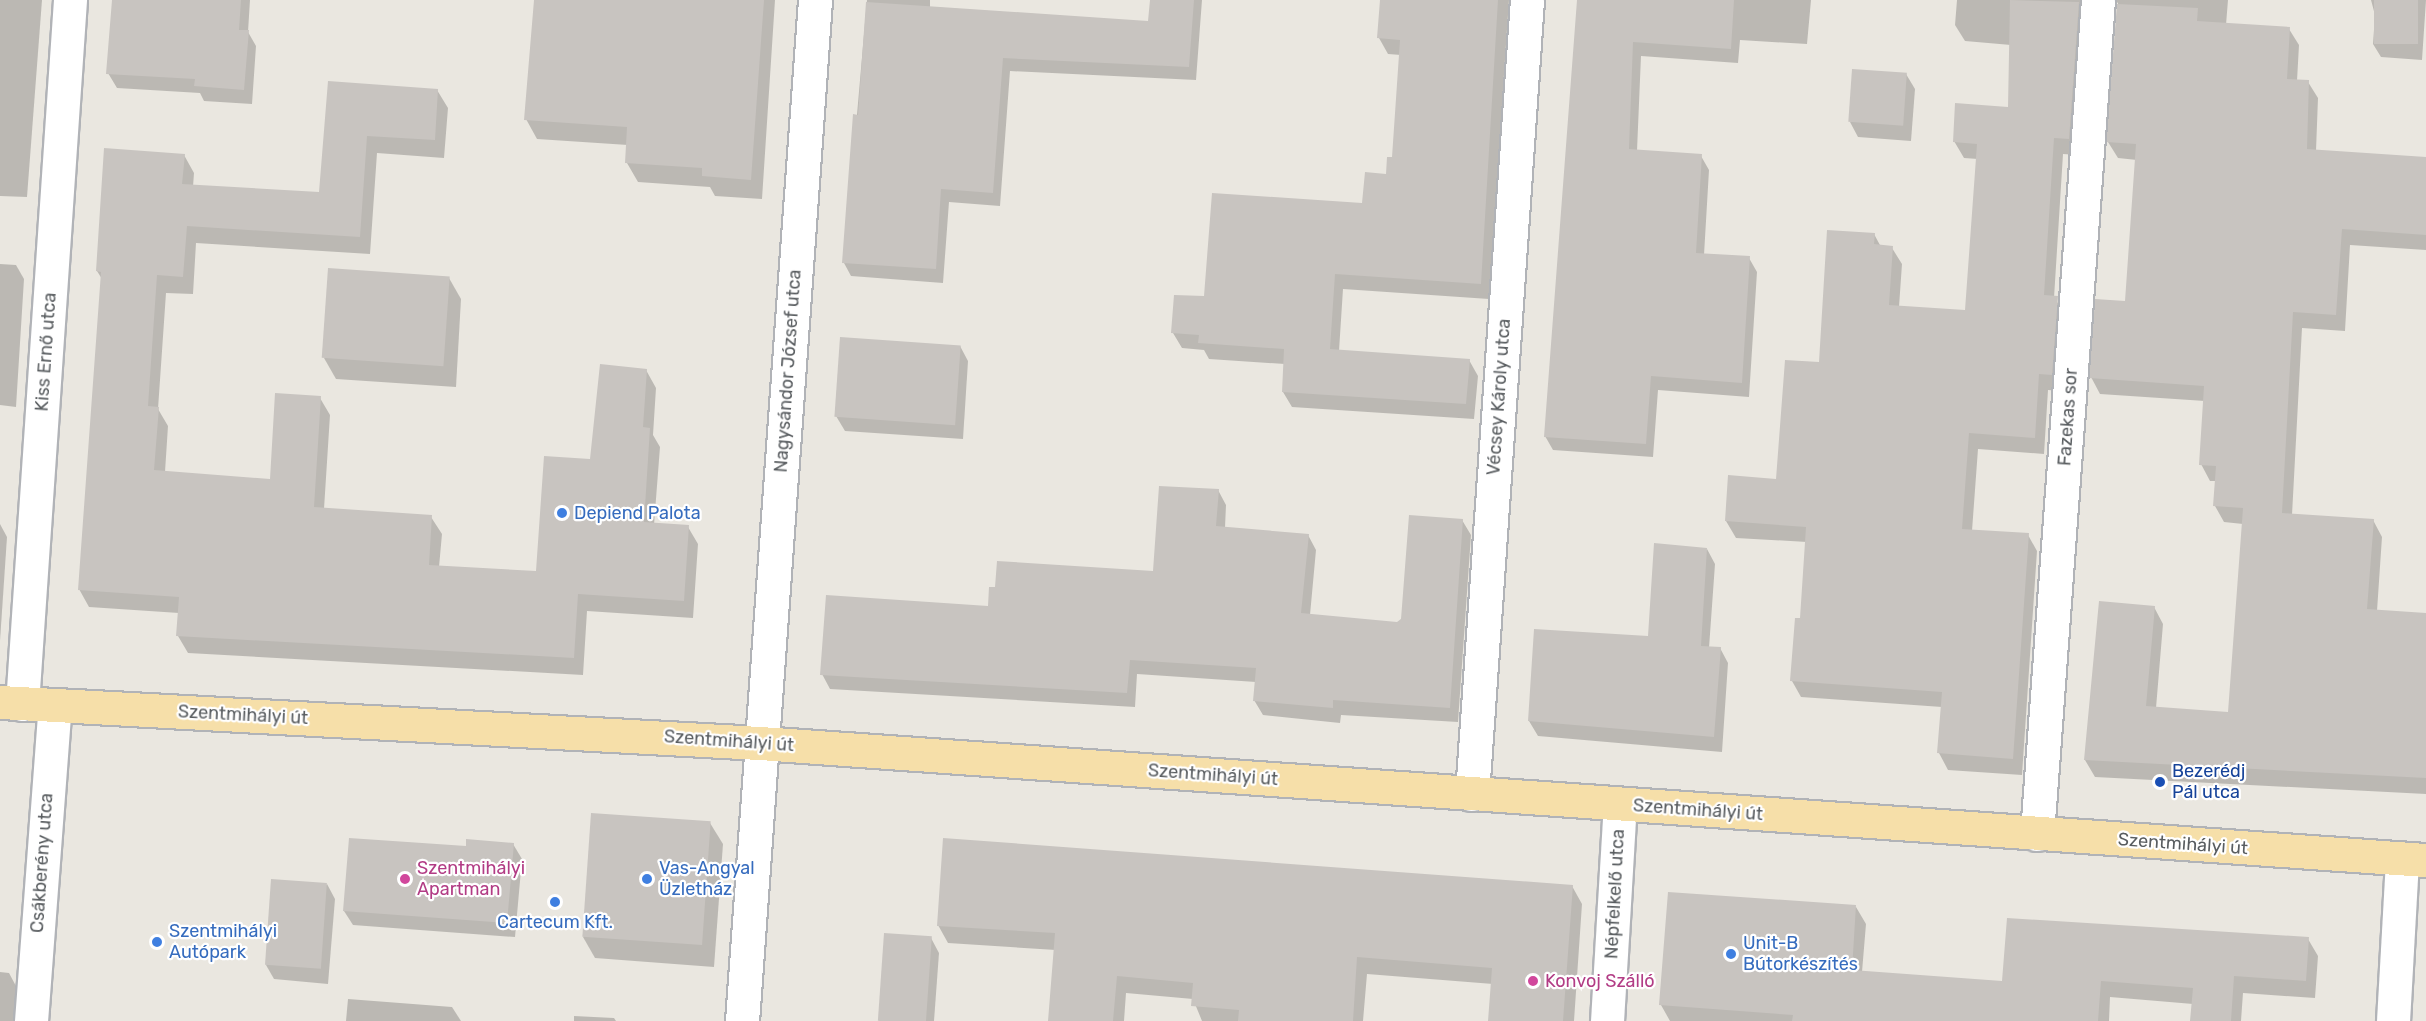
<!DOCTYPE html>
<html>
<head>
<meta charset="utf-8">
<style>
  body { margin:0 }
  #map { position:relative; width:2426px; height:1021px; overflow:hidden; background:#eae7e0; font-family:Rubik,sans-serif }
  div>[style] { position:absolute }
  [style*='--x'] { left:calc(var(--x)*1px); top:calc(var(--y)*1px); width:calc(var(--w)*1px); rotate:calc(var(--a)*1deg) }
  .shadow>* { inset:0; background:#0003 }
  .building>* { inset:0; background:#c8c4c0; transform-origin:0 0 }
  .roads { filter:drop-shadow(2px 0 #b1b3b7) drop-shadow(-2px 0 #b1b3b7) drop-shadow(0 2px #b1b3b7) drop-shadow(0 -2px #b1b3b7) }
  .minor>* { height:33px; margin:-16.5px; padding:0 16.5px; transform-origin:16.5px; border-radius:16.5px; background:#fff }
  .major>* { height:33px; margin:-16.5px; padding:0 16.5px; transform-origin:16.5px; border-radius:16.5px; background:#f6dfa9 }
  .dots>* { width:16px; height:16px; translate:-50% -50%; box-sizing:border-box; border:3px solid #fff; border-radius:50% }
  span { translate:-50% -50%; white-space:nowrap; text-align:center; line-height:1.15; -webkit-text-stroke:4.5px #fff; paint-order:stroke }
  .street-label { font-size:18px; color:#595d60 }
  .shop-label { font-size:18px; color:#366cbe }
  .left { translate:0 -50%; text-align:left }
  .transit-label { font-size:18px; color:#164399 }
  .hotel-label { font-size:18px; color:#b23c85 }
</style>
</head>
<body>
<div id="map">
  <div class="shadow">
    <div style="clip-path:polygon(0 0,42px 0,27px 197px,0 196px)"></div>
    <div style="clip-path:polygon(114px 0,250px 0,248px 32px,256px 46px,252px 104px,204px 101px,200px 93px,117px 88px,108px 73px)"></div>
    <div style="clip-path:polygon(581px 0,775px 0,762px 199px,715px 196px,710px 187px,638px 182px,627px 163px,628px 145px,537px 139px,526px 119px)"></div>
    <div style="clip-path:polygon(867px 0,930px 0,930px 7px,1150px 22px,1151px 0,1202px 0,1196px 80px,1010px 71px,1000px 206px,949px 202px,943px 283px,851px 276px,844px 263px)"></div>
    <div style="clip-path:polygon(1382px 0,1509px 0,1489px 299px,1343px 289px,1339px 351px,1469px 360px,1478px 376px,1474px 419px,1292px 407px,1283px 392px,1285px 364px,1209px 359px,1204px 350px,1182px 348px,1173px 333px,1206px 298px,1364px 204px,1387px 175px,1393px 159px,1401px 55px,1388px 54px,1379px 38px)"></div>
    <div style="clip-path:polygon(1578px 0,1811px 0,1807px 44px,1740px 40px,1738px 63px,1641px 56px,1637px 151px,1701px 156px,1709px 170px,1704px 255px,1749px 258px,1757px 272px,1749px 397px,1658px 390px,1653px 457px,1553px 450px,1545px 436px)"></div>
    <div style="clip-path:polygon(1957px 0,2099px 0,2078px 155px,2063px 154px,2054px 298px,2066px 314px,2061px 391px,2048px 390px,2044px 454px,1978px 449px,1972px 531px,2028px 535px,2037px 551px,2022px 775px,1948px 770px,1939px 753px,1942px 707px,1801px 697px,1792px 681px,1801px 619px,1807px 542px,1736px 538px,1726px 521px,1777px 480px,1874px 234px,1881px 247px,1892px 248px,1902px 264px,1899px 307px,1967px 312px,1978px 159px,1964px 158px,1954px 141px,2009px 109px,2011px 45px,1965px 41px,1955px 25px)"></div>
    <div style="clip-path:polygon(2114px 0,2228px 0,2226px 25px,2289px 29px,2299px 45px,2297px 81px,2308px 82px,2318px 98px,2316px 151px,2426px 158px,2426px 250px,2350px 245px,2345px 331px,2302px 328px,2292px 515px,2373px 520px,2382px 537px,2377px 611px,2426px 614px,2426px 794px,2095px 777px,2085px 760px,2154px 607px,2163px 624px,2156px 708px,2230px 714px,2243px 524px,2224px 522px,2215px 506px,2217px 481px,2210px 481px,2201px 464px,2205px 401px,2100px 394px,2091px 377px,2127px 302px,2137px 160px,2118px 158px,2108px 142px,2118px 3px)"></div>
    <div style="clip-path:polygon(2371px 0,2426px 0,2422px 60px,2381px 57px,2373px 44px,2375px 15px)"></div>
    <div style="clip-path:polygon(1906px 74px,1915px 89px,1911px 141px,1858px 137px,1850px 122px)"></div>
    <div style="clip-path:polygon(329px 83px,437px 90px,448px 108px,444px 158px,377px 153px,370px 254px,196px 243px,193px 294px,166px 293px,158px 409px,168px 426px,165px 472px,271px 480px,320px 398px,330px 415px,324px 509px,431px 517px,442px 534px,439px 567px,537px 572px,591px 461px,646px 370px,656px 388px,653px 435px,660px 447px,654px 525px,688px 527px,698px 544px,693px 618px,587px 611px,583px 675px,188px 653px,178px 636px,179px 613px,89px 607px,79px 589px,102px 279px,97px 271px,184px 155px,194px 173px,193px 187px,320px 194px)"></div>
    <div style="clip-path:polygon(0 264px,16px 265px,24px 279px,16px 407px,0 405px)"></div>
    <div style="clip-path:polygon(449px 278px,461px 299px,456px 387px,336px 379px,324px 358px)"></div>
    <div style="clip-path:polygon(960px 346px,968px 361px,963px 439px,845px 431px,836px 416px)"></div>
    <div style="clip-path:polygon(1218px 490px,1226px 505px,1225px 528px,1308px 535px,1316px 550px,1310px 615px,1398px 624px,1462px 520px,1471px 535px,1458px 722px,1341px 715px,1340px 723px,1263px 715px,1254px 700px,1256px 682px,1137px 674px,1135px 707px,830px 689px,822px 674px,989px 608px,1154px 572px)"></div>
    <div style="clip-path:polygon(0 524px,7px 537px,0 641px)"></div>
    <div style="clip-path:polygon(1707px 549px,1715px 564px,1709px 648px,1720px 648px,1728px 663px,1722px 752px,1538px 736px,1529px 721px,1536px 631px,1649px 638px)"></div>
    <div style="clip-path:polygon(710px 823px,723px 844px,714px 967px,595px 958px,583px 937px)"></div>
    <div style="clip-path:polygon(513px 844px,522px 859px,515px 937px,353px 925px,344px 911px,468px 848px)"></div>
    <div style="clip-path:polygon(327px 884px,335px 899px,328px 984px,274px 979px,266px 965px)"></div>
    <div style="clip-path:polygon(1572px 886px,1582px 904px,1574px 1021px,1490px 1021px,1493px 984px,1367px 974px,1363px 1021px,1202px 1021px,1193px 999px,1126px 993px,1124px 1021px,1050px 1021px,1056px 950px,948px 943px,938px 925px)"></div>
    <div style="clip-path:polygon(1856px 907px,1866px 924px,1862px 972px,2003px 982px,2308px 939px,2318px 956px,2315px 998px,2243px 993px,2241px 1021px,2192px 1021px,2193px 1004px,2110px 997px,2109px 1021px,1670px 1021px,1661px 1005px)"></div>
    <div style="clip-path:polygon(931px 938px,939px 953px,934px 1021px,879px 1021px)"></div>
    <div style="clip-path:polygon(0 972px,9px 973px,17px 988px,15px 1021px,0 1021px)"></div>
    <div style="clip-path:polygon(348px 999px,452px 1007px,461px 1021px,346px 1021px)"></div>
    <div style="clip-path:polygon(574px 1016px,614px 1018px,616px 1021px,574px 1021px)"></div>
  </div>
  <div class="building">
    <div style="clip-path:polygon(112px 0,241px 0,239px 30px,249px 30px,244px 90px,194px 86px,195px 79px,106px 74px)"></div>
    <div style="clip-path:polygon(534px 0,764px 0,751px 180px,702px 176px,702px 168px,625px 163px,627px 127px,524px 120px)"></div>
    <div style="clip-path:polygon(1150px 0,1194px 0,1189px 67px,1003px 58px,993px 193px,941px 189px,936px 269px,842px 263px,853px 114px,858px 115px,866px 2px,1148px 21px)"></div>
    <div style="clip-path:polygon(1380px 0,1498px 0,1481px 284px,1335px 274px,1330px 349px,1470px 359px,1466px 404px,1282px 392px,1284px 349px,1198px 343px,1199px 335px,1171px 333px,1174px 295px,1204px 296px,1212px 193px,1362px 203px,1365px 172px,1386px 174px,1387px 157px,1392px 157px,1400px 40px,1377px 38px)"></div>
    <div style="clip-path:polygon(1577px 0,1734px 0,1731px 49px,1633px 42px,1629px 149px,1702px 154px,1696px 253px,1750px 256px,1742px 383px,1651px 376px,1646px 444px,1544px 437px)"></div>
    <div style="clip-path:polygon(2010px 0,2079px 2px,2069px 139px,2054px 138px,2044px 295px,2058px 296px,2052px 375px,2039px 374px,2035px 438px,1969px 433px,1962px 529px,2029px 533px,2013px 759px,1937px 753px,1942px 692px,1790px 681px,1795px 618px,1800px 618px,1806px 527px,1725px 521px,1728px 475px,1776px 479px,1785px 360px,1819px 362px,1827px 230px,1875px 233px,1874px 244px,1893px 246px,1889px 305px,1965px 310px,1977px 144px,1953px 142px,1955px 103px,2008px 107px)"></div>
    <div style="left:2374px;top:0;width:44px;height:44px"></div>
    <div style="clip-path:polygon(2117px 4px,2198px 8px,2197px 21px,2290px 27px,2287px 79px,2309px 80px,2307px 149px,2426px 157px,2426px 235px,2342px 229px,2336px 315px,2293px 312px,2282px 513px,2374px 519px,2367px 609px,2426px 613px,2426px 778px,2084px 760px,2099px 601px,2155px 606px,2146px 706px,2228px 712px,2243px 508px,2213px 506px,2216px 466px,2199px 465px,2204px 386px,2089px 378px,2095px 299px,2125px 301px,2136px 144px,2106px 142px)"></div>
    <div style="left:1852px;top:69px;width:55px;height:53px;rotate:4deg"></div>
    <div style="clip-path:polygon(328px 81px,438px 89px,435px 140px,367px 136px,360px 237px,187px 226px,183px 277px,157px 275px,148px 406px,159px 407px,154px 470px,270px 479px,275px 393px,321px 396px,314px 507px,432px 515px,429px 565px,536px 571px,544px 456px,590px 459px,600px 364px,647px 369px,643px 427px,650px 428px,644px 522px,689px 525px,684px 601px,578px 594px,574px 658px,176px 636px,179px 597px,78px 590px,101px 272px,96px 271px,104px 148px,185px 154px,182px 184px,319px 192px)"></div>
    <div style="left:328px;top:268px;width:122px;height:90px;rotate:4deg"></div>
    <div style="left:840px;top:337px;width:121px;height:80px;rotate:4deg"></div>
    <div style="clip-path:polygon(1159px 486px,1219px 489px,1216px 526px,1309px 534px,1301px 613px,1397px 622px,1401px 619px,1409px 515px,1463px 519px,1450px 708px,1333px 700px,1333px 708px,1253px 701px,1256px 668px,1130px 660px,1127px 693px,820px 675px,826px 595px,988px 606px,989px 587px,995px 587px,997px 561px,1153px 571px)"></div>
    <div style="clip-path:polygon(1654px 543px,1707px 548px,1701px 646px,1721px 647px,1714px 737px,1528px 721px,1534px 629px,1648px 636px)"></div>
    <div style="left:591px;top:813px;width:120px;height:124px;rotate:4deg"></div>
    <div style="clip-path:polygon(349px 838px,466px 846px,466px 839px,514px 843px,507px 923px,343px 911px)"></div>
    <div style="clip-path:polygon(943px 838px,1573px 885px,1563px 1021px,1488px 1021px,1492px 968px,1357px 957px,1353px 1021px,1238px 1021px,1239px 1010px,1191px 1006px,1193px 983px,1117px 976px,1113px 1021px,1048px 1021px,1055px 933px,937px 926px)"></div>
    <div style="left:271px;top:879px;width:56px;height:86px;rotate:4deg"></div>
    <div style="clip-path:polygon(1668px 892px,1856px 905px,1852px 970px,2002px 981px,2007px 918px,2309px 937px,2306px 981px,2234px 976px,2231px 1021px,2190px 1021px,2193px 988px,2101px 981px,2098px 1021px,1792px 1021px,1793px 1015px,1659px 1005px)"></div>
    <div style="left:884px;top:933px;width:48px;height:88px;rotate:4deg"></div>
  </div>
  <div class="roads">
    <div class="minor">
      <div style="--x:22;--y:704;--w:706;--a:-86.1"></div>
      <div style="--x:1472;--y:794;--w:796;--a:-86.04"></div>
      <div style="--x:2037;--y:834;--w:836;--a:-85.82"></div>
      <div style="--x:31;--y:1021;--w:317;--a:-85.7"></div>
      <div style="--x:742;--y:1021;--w:1024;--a:-85.91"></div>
      <div style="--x:1607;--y:1021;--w:217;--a:-86.6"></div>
      <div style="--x:2393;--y:1021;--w:162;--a:-86.8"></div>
    </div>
    <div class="major">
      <div style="--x:0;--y:702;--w:761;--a:3.09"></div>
      <div style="--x:760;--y:743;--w:1670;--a:4.02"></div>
    </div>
  </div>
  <div class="dots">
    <div style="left:562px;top:513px;background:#3f7fe0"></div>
    <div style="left:2160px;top:782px;background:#1a4fb4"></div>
    <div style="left:405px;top:879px;background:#d1479c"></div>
    <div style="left:647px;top:879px;background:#3f7fe0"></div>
    <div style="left:555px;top:902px;background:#3f7fe0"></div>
    <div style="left:157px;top:942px;background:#3f7fe0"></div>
    <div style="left:1731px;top:954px;background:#3f7fe0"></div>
    <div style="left:1533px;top:981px;background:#d1479c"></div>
  </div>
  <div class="street-label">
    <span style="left:46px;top:352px;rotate:-86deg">Kiss Ernő utca</span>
    <span style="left:788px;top:371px;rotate:-86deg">Nagysándor József utca</span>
    <span style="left:1499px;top:397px;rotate:-86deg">Vécsey Károly utca</span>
    <span style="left:2068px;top:417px;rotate:-86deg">Fazekas sor</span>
    <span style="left:243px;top:715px;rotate:3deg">Szentmihályi út</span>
    <span style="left:729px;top:741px;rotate:4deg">Szentmihályi út</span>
    <span style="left:1213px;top:775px;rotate:4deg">Szentmihályi út</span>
    <span style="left:1698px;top:810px;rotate:4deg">Szentmihályi út</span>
    <span style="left:2183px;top:844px;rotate:4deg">Szentmihályi út</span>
    <span style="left:42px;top:863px;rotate:-86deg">Csákberény utca</span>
    <span style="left:1615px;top:894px;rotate:-87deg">Népfelkelő utca</span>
  </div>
  <div class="shop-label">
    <span class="left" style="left:574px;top:513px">Depiend Palota</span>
    <span class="left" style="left:659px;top:879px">Vas-Angyal<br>Üzletház</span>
    <span style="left:555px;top:922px">Cartecum Kft.</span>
    <span class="left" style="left:169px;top:942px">Szentmihályi<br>Autópark</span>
    <span class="left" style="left:1743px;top:954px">Unit-B<br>Bútorkészítés</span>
  </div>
  <div class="transit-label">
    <span class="left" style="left:2172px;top:782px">Bezerédj<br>Pál utca</span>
  </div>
  <div class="hotel-label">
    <span class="left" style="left:417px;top:879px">Szentmihályi<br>Apartman</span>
    <span class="left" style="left:1545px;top:981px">Konvoj Szálló</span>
  </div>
</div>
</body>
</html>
